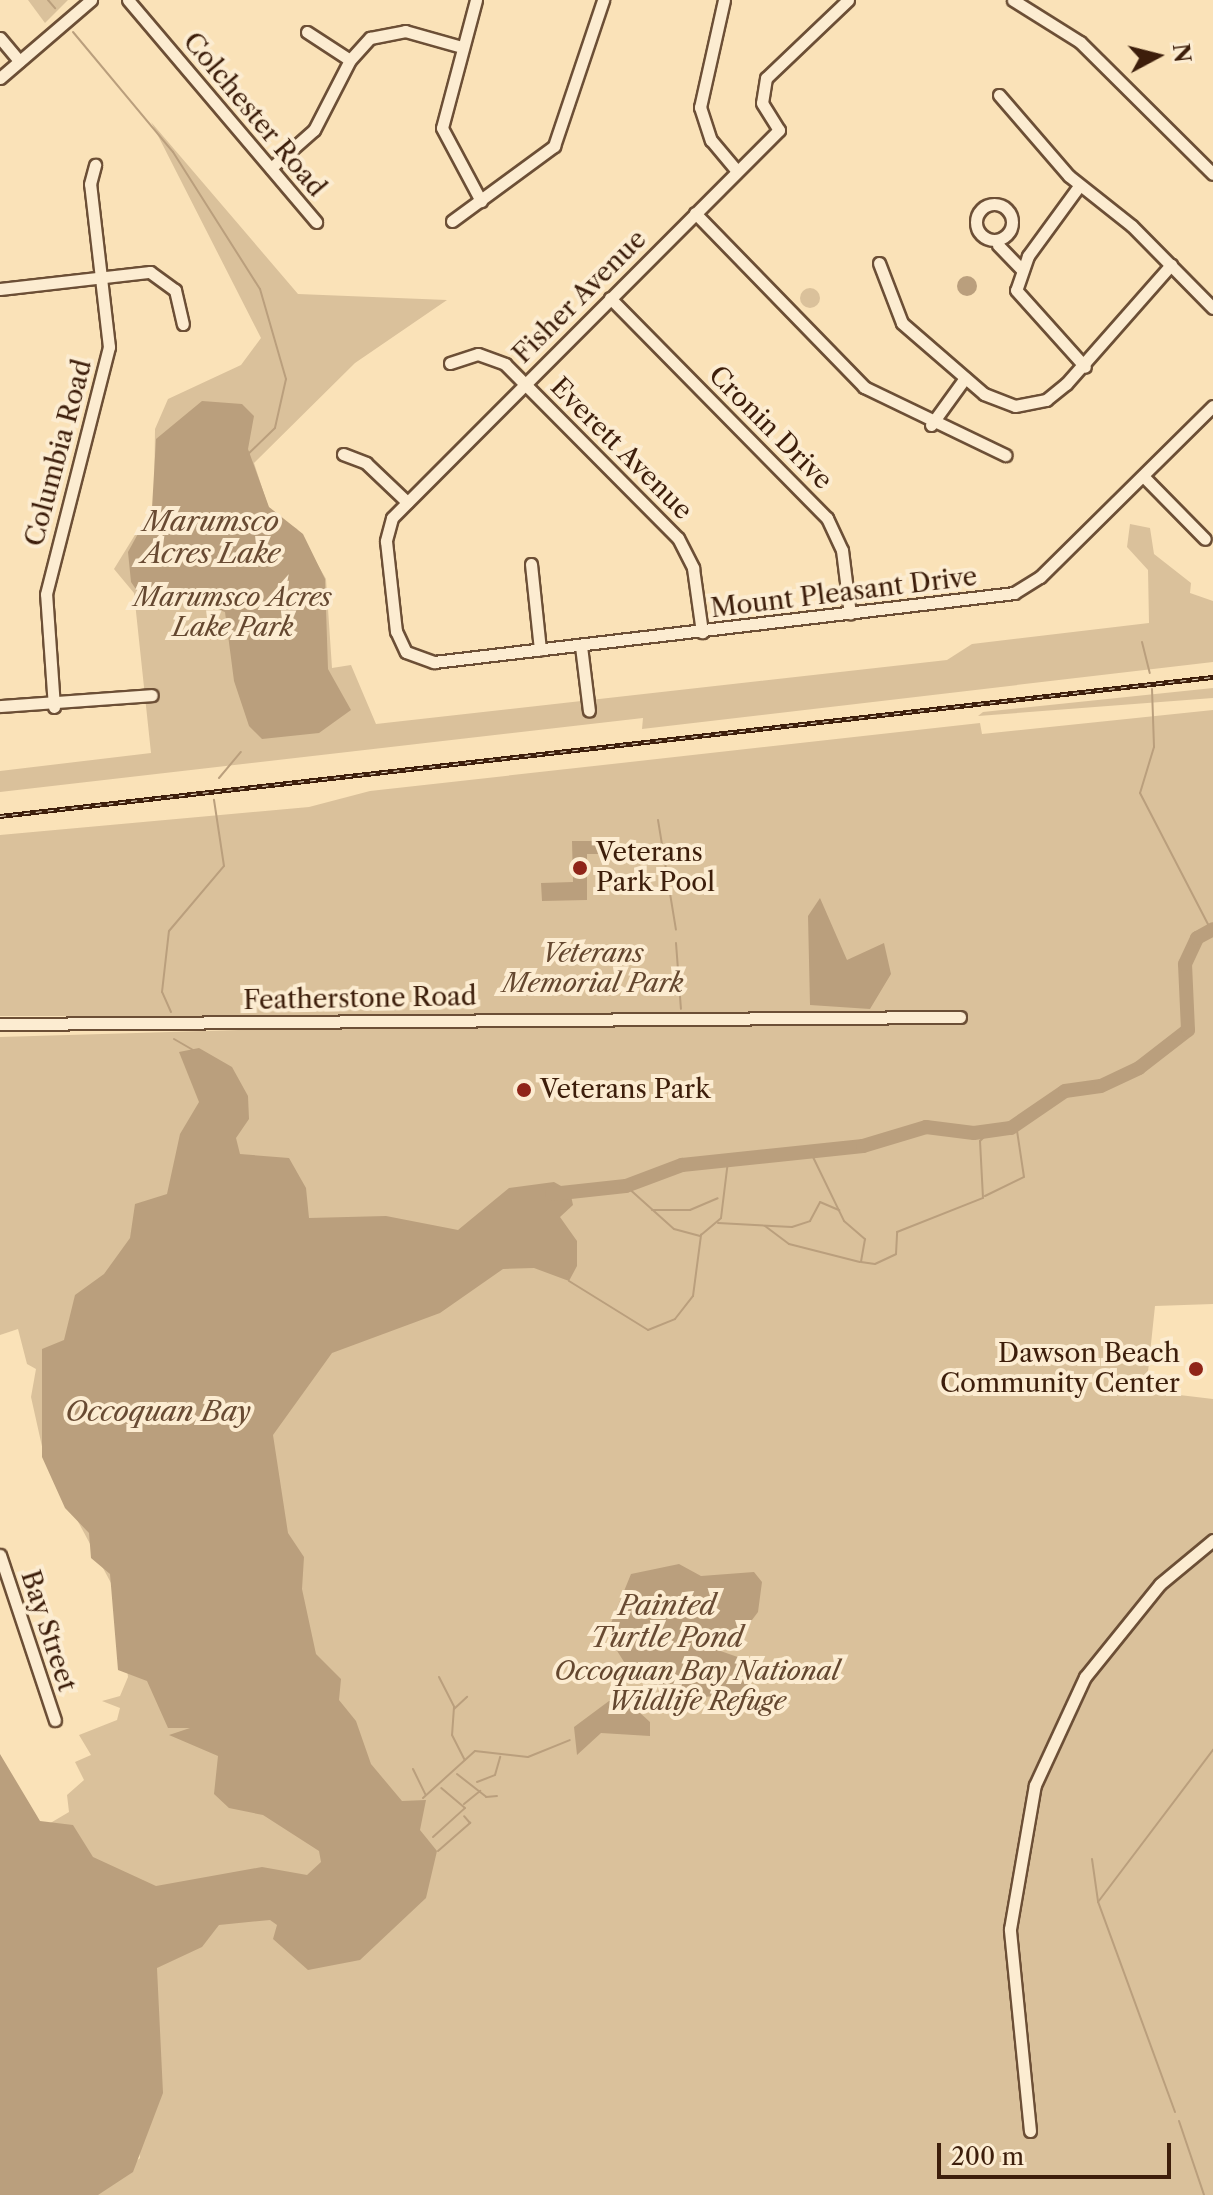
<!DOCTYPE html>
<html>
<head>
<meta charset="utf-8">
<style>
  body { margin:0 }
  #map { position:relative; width:1213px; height:2195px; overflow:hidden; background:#fae2b8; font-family:"Libre Caslon Text",serif }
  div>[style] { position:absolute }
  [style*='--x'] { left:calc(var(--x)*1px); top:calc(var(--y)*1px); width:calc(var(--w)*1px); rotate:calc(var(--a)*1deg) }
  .green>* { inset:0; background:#dac19b }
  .round { border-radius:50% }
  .water>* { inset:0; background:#ba9f7d }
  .stream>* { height:2px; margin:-1px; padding:0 1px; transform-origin:1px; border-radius:1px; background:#ba9f7d }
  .river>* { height:14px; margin:-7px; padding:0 7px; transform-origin:7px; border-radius:7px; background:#ba9f7d }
  .roads { filter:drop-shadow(2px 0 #6c4f36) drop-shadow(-2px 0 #6c4f36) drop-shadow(0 2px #6c4f36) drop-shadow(0 -2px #6c4f36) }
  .minor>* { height:11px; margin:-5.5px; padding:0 5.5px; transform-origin:5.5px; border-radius:5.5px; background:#fcecd1 }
  .minor>.ring { margin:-5.5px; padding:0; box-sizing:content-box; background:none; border:11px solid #fcecd1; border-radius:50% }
  .rail>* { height:5px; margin-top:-2.5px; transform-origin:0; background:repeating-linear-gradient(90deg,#fcecd1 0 6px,#3d1e0b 0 12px); box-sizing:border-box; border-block:2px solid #3d1e0b }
  .dots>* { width:22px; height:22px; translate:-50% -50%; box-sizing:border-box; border:4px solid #fcecd1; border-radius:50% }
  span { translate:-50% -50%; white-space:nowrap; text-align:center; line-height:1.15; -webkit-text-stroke:8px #fcecd1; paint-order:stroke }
  .street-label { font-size:26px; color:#3d1e0b }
  .park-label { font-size:26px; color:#64472f; font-style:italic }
  .poi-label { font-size:26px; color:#3d1e0b }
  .left { translate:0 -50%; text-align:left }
  .right { translate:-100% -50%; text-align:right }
  .water-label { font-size:28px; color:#694b33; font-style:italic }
  .north { position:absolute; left:1117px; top:16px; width:80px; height:80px; -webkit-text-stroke:6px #fcecd1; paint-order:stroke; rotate:83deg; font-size:22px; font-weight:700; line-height:32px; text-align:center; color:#3d1e0b }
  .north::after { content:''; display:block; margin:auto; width:28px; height:36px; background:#3d1e0b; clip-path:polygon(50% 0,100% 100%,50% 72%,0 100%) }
  .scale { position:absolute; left:937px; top:2143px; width:234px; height:36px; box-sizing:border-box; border:4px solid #3d1e0b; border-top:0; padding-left:10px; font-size:24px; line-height:28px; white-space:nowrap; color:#3d1e0b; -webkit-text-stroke:6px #fcecd1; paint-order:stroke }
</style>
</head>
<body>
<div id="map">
  <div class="green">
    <div style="clip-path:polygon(28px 0,68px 0,45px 23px)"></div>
    <div style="clip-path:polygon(151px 122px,298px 294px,447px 300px,355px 363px,254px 463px,270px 512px,297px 529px,326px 579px,332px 668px,351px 665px,376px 724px,947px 660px,972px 644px,1149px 623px,1148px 570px,1127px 547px,1130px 524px,1150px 528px,1154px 554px,1191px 583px,1190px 593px,1213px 601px,1213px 662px,642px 729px,643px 718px,0 792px,0 771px,151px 753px,134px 593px,114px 569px,154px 504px,155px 429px,168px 399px,241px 365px,261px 338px)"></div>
    <div class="round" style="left:800px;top:288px;width:20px;height:20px"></div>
    <div style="clip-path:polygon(1213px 688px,1213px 698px,978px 716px,983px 712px)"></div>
    <div style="clip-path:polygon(1213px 710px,1213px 1304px,1155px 1306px,1146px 1391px,1213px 1399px,1213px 2195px,97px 2195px,140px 2158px,113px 1886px,47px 1825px,69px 1812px,67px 1795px,84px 1780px,75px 1762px,91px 1755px,79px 1735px,117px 1720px,120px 1708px,102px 1701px,120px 1696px,128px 1677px,118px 1596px,45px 1460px,31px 1397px,36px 1369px,27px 1364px,18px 1329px,0 1335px,0 1037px,274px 1029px,275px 1016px,0 1016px,0 835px,309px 807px,370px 791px,980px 723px,982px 734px)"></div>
  </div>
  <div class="water">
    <div class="round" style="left:957px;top:276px;width:20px;height:20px"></div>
    <div style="clip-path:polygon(202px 401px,242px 404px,254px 416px,248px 449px,269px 507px,303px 534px,325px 579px,328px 669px,351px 710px,319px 733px,262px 739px,249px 726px,234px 681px,225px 612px,190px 599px,146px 604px,131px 582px,128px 552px,152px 508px,156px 439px)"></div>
    <div style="clip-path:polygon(572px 841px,599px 841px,599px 854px,587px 854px,587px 900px,542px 901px,541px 883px,573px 882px)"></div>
    <div style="clip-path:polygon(820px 898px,847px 960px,884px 943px,891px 974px,870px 1009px,810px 1005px,808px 916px)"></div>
    <div style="clip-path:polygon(199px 1048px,232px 1067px,248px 1096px,249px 1119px,236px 1138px,240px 1154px,289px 1158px,306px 1188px,309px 1218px,386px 1216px,458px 1230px,509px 1188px,554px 1182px,570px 1191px,573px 1205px,560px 1217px,577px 1241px,577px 1266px,569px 1281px,534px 1268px,503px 1269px,440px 1313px,332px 1353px,273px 1435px,288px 1533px,304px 1557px,302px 1589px,316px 1654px,341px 1679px,339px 1700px,356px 1721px,371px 1764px,402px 1801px,426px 1800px,420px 1830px,437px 1851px,426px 1898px,360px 1960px,308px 1970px,273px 1939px,277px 1925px,270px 1920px,219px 1925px,202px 1947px,157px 1968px,163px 2093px,133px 2172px,98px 2195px,0 2195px,0 1754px,40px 1821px,73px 1825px,93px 1857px,156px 1886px,262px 1867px,307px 1875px,321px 1862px,319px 1851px,263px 1815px,229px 1808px,214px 1794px,218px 1756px,169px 1735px,190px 1728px,168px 1728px,147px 1681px,118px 1670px,110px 1574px,91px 1558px,89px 1533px,65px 1508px,42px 1457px,42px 1349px,64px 1340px,75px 1295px,104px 1274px,130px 1238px,135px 1204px,167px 1194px,180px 1134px,199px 1102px,179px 1052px)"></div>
    <div style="clip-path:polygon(679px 1564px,701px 1576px,754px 1572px,762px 1582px,758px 1612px,743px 1632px,712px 1648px,749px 1661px,749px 1683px,738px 1697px,670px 1696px,626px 1665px,614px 1646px,611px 1623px,631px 1574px)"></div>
    <div style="clip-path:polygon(609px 1701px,628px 1702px,650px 1722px,650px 1736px,601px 1733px,577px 1755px,574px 1727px)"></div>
  </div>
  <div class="stream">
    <div style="--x:48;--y:0;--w:11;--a:49"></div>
    <div style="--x:73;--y:32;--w:156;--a:50.2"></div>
    <div style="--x:173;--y:152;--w:162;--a:57.6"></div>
    <div style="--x:260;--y:289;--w:94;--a:73.9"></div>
    <div style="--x:286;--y:379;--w:50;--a:102.7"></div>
    <div style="--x:275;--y:428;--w:37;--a:136"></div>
    <div style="--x:1142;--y:642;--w:32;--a:76"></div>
    <div style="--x:1152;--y:689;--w:58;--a:88"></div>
    <div style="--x:1154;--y:747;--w:48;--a:106.9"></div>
    <div style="--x:1140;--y:793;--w:154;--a:62.6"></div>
    <div style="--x:219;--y:778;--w:34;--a:-50"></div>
    <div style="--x:658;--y:820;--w:111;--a:80.7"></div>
    <div style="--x:676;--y:943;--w:66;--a:85.7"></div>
    <div style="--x:171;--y:1012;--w:22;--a:-114"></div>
    <div style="--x:162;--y:992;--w:61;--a:-83.5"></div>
    <div style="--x:169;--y:931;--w:85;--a:-49.8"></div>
    <div style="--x:224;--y:866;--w:67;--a:-98.6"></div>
    <div style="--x:174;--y:1039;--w:22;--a:30"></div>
    <div style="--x:812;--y:1155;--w:73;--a:64.1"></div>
    <div style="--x:844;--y:1221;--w:28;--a:41"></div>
    <div style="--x:865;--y:1239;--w:23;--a:100"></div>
    <div style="--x:861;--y:1262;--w:14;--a:8"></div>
    <div style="--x:875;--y:1264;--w:23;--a:-25"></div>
    <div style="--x:896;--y:1254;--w:22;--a:-87"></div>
    <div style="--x:897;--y:1232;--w:92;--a:-21.6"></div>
    <div style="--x:983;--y:1198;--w:57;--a:-93"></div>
    <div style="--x:980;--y:1141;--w:11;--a:-45"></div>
    <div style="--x:626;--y:1186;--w:64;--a:41.9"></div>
    <div style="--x:674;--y:1229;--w:27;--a:15"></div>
    <div style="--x:985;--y:1196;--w:43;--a:-26"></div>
    <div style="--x:1024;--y:1177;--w:54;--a:-98.6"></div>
    <div style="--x:652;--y:1210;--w:38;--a:0"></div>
    <div style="--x:690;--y:1210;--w:30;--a:-23"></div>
    <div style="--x:718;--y:1223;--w:74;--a:3.1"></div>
    <div style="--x:792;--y:1227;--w:19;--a:-18"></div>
    <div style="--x:810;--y:1221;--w:21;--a:-62"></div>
    <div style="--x:820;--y:1202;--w:21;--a:23"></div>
    <div style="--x:765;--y:1226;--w:30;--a:37"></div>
    <div style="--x:789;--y:1244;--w:73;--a:14.2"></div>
    <div style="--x:569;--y:1281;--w:93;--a:31.8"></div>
    <div style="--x:648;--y:1330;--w:29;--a:-22"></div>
    <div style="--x:675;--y:1319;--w:29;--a:-52"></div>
    <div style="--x:693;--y:1296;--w:62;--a:-82.5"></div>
    <div style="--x:701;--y:1235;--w:26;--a:-40"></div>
    <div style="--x:721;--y:1218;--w:57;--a:-83"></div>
    <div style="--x:439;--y:1677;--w:34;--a:63"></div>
    <div style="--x:454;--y:1707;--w:28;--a:94"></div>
    <div style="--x:452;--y:1735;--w:28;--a:63"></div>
    <div style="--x:454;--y:1709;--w:18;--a:-43"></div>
    <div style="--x:413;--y:1769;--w:28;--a:64"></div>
    <div style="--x:457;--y:1774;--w:37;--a:38"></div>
    <div style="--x:486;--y:1797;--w:11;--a:-5"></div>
    <div style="--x:477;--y:1782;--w:19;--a:-21"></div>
    <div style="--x:495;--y:1775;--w:19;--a:-74"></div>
    <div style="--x:423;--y:1798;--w:70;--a:-42.1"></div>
    <div style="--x:475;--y:1751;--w:53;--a:6.5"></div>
    <div style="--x:528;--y:1757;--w:45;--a:-22"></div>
    <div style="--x:464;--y:1804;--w:21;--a:-39"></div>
    <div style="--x:433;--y:1837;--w:43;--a:-42.2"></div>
    <div style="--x:465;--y:1808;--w:31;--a:-140"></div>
    <div style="--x:438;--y:1851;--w:43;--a:-41.2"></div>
    <div style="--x:470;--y:1823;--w:9;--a:-131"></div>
    <div style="--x:1092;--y:1859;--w:42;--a:81.9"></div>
    <div style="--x:1175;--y:2112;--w:224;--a:-110.1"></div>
    <div style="--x:1098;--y:1902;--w:191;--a:-52.9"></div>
    <div style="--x:1179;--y:2121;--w:78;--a:71.3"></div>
  </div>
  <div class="river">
    <div style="--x:552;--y:1194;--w:74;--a:-6.2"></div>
    <div style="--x:626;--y:1186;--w:60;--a:-20.6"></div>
    <div style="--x:682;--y:1165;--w:182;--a:-6"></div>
    <div style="--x:863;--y:1146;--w:66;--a:-16.8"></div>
    <div style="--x:926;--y:1127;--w:48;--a:7.1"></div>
    <div style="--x:974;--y:1133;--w:37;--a:-8"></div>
    <div style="--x:1011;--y:1128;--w:65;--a:-34.4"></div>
    <div style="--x:1065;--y:1091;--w:36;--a:-8"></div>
    <div style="--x:1101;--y:1086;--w:42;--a:-25.3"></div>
    <div style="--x:1139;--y:1068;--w:62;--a:-37.8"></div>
    <div style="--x:1188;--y:1030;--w:66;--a:-92.6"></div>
    <div style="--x:1185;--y:964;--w:29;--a:-65"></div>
    <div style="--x:1197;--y:938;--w:18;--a:-29"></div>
  </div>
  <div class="roads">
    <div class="minor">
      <div style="--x:128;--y:0;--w:291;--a:49.7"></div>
      <div style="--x:476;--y:0;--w:132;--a:104.9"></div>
      <div style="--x:442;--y:128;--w:83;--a:61.9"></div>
      <div style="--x:724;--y:0;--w:110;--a:102.6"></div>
      <div style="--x:700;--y:107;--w:35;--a:72"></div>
      <div style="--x:711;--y:140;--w:38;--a:50"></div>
      <div style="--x:848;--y:0;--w:113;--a:136.4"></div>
      <div style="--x:766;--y:78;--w:25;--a:99"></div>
      <div style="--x:762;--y:103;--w:32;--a:58"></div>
      <div style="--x:779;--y:130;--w:548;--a:134.93"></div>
      <div style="--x:392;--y:518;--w:24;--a:105"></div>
      <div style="--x:386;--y:541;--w:91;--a:83.7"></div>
      <div style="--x:396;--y:631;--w:23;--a:65"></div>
      <div style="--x:406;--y:652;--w:30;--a:20"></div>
      <div style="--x:434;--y:662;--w:584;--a:-6.78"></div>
      <div style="--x:1014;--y:593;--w:31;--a:-32"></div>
      <div style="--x:1040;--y:577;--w:243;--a:-44.7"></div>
      <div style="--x:1013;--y:0;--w:79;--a:32.1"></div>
      <div style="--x:1080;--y:42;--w:187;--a:44.8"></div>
      <div style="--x:307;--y:32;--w:51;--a:33.1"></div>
      <div style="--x:0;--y:38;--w:30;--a:50"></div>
      <div style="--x:0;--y:78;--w:120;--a:-40.6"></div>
      <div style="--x:999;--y:95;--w:107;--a:49.2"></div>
      <div style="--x:1069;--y:176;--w:80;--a:38.4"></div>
      <div style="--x:1132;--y:226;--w:115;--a:45.4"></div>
      <div style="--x:271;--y:168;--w:57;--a:-41.5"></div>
      <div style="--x:314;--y:130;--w:79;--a:-62.8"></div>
      <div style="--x:350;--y:60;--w:30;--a:-48"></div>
      <div style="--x:370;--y:38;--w:36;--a:-11"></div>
      <div style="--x:405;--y:31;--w:59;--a:15.7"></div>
      <div style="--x:1079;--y:186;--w:87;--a:126.1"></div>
      <div style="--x:1028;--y:256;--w:36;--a:109"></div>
      <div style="--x:1016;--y:290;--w:103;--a:48.1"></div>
      <div class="ring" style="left:976px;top:204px;width:25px;height:25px"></div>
      <div style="--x:695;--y:213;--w:243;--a:45.8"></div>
      <div style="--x:864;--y:387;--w:157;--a:25.7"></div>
      <div style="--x:452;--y:221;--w:127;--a:-36.3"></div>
      <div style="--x:554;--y:146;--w:154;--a:-71.4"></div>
      <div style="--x:998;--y:245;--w:33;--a:46"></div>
      <div style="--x:879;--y:263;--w:64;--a:69"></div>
      <div style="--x:902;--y:323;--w:108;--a:40.9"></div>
      <div style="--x:984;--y:394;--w:33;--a:21"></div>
      <div style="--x:1015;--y:406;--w:32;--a:-11"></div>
      <div style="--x:1046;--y:400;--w:26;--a:-39"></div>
      <div style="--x:1066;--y:384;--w:159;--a:-48.6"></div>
      <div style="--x:0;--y:289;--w:151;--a:-6.5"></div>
      <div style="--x:150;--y:272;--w:31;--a:36"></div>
      <div style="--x:175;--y:290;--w:35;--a:77"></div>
      <div style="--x:610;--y:298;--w:309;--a:45.4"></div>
      <div style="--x:827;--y:518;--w:35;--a:65"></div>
      <div style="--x:842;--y:550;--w:64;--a:82.9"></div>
      <div style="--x:450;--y:363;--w:29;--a:-18"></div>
      <div style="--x:478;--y:354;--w:29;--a:20"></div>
      <div style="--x:505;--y:364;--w:245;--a:45.2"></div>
      <div style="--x:678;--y:538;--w:34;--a:63"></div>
      <div style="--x:693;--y:568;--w:65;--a:82"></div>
      <div style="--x:931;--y:425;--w:58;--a:-54.1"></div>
      <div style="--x:343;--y:454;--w:25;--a:21"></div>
      <div style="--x:366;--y:463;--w:57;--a:43.6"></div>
      <div style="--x:1143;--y:476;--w:88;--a:45.5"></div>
      <div style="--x:531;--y:564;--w:86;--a:84"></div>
      <div style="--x:581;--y:646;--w:65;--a:83"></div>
      <div style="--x:0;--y:706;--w:152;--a:-4.1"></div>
      <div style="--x:54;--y:707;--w:113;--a:-94"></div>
      <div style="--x:46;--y:594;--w:255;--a:-75.7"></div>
      <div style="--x:109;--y:347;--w:164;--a:-96.6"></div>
      <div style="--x:90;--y:184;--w:20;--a:-75"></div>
      <div style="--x:0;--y:1024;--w:960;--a:-0.42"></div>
      <div style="--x:0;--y:1555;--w:174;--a:71.6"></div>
      <div style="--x:1030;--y:2131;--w:203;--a:-95.7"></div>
      <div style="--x:1010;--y:1929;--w:146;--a:-80.2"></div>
      <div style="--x:1035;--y:1785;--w:119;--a:-65.2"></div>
      <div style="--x:1085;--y:1677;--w:119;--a:-51.1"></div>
      <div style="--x:1160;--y:1584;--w:69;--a:-39.7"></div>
    </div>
  </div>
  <div class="rail">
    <div style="--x:0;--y:816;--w:1221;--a:-6.54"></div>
  </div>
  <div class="dots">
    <div style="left:580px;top:868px;background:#8f2418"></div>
    <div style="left:524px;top:1090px;background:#8f2418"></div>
    <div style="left:1196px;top:1369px;background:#8f2418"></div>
  </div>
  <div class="street-label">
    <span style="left:254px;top:115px;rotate:50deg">Colchester Road</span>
    <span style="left:580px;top:297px;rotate:-45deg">Fisher Avenue</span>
    <span style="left:770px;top:428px;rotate:45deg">Cronin Drive</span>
    <span style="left:621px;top:449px;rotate:45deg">Everett Avenue</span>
    <span style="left:59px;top:453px;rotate:-75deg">Columbia Road</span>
    <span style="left:844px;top:593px;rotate:-7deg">Mount Pleasant Drive</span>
    <span style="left:360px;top:999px;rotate:-1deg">Featherstone Road</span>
    <span style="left:48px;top:1631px;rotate:72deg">Bay Street</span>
  </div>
  <div class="park-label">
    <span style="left:233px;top:613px">Marumsco Acres<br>Lake Park</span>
    <span style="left:593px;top:969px">Veterans<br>Memorial Park</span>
    <span style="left:697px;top:1687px">Occoquan Bay National<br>Wildlife Refuge</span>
  </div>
  <div class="poi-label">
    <span class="left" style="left:596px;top:868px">Veterans<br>Park Pool</span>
    <span class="left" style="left:540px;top:1090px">Veterans Park</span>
    <span class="right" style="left:1180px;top:1369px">Dawson Beach<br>Community Center</span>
  </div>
  <div class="water-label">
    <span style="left:211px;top:537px">Marumsco<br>Acres Lake</span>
    <span style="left:158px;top:1411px">Occoquan Bay</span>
    <span style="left:667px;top:1621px">Painted<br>Turtle Pond</span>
  </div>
  <div class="north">N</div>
  <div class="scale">200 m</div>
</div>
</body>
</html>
